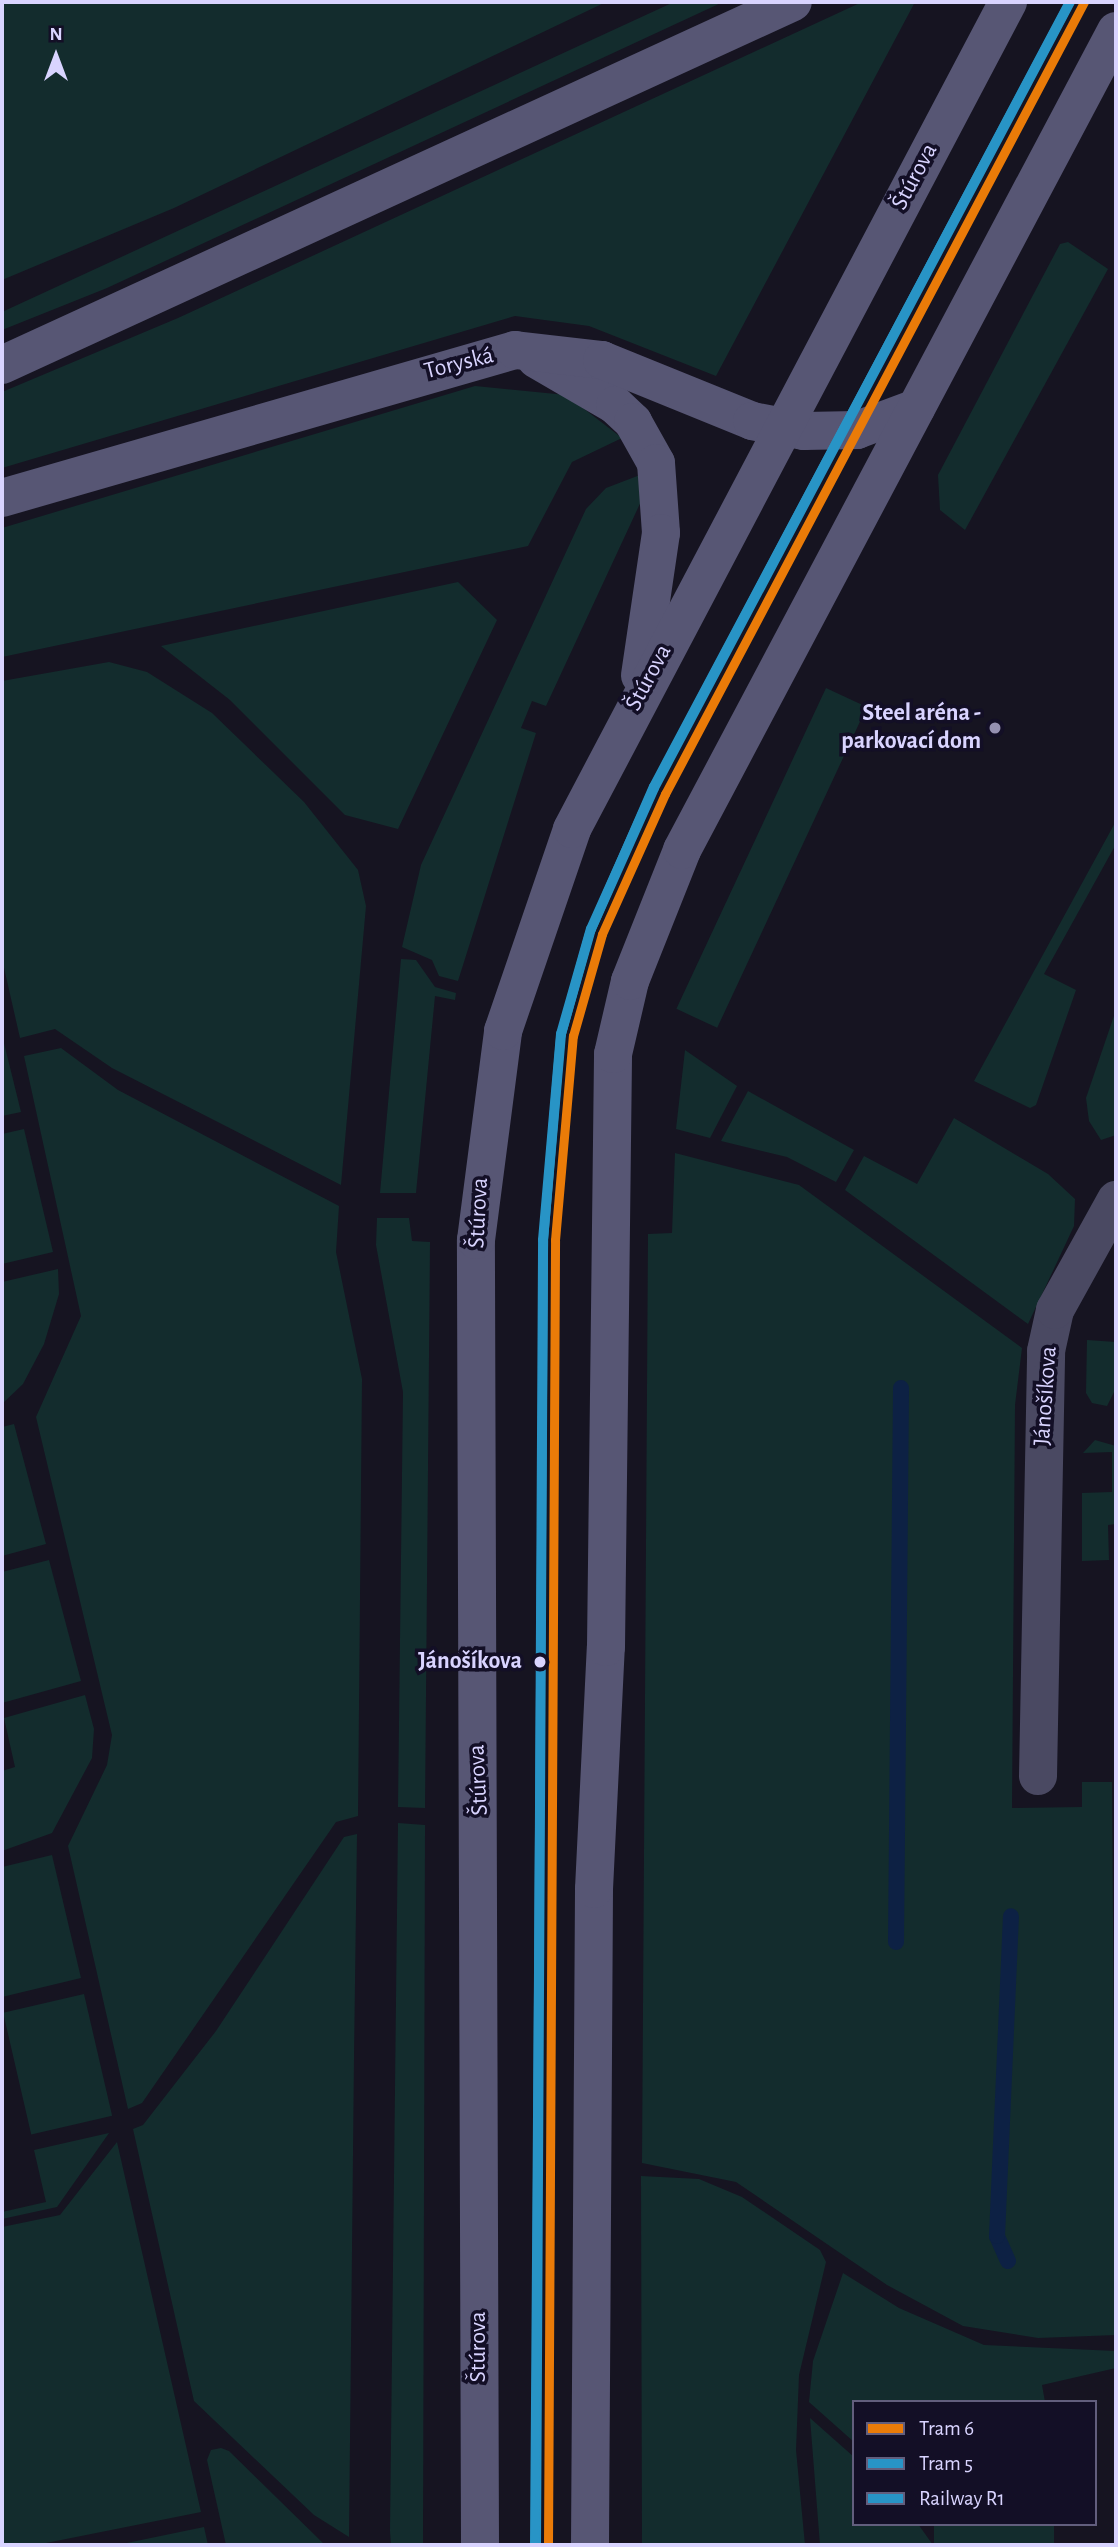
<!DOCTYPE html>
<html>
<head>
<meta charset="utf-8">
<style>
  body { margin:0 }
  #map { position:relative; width:1118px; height:2547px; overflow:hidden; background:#161421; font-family:"Alegreya Sans",sans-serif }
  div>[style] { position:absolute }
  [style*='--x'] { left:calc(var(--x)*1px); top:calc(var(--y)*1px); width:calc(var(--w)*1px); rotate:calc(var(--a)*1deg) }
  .green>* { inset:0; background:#132c2d; transform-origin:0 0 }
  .stream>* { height:16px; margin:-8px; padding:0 8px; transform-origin:8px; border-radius:8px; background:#0d2144 }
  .street>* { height:38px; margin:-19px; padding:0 19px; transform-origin:19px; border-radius:19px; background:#4a4962 }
  .secondary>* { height:38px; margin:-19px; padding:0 19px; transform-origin:19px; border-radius:19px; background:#575674 }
  .rail-1>* { height:10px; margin:-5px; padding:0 5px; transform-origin:5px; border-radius:5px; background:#2894c6 }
  .tram-1>* { height:9px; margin:-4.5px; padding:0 4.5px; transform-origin:4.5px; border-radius:4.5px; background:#ea7b08 }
  .tram-2>* { height:9px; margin:-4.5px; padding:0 4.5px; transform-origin:4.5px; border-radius:4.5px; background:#2894c6 }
  .dots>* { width:19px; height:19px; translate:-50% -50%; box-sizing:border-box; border:4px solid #130f26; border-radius:50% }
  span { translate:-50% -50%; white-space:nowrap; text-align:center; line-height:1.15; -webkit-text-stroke:7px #130f26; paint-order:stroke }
  .street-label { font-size:24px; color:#d9d4ff }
  .poi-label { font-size:24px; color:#d9d4ff; font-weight:700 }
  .right { translate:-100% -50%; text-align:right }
  .stop-label { font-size:24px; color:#d9d4ff; font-weight:700 }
  .frame { position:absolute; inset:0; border:4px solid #d9d4ff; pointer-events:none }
  .legend { position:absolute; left:852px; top:2400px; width:245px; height:126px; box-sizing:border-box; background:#130f26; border:2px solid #625e7d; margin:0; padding:9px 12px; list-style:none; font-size:21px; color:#d9d4ff }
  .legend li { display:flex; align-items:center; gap:14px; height:35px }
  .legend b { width:35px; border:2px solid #625e7d }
  .north { position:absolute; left:21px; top:21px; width:70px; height:70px; -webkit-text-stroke:5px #130f26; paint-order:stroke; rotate:0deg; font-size:19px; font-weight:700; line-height:28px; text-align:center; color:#d9d4ff }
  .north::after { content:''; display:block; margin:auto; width:24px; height:32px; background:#d9d4ff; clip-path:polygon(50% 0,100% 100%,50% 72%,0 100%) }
</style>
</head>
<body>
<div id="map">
  <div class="green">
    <div style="clip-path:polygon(2px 2px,606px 2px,174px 208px,2px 280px)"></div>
    <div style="clip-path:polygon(674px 2px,723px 2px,107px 288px,2px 330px,2px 312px)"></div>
    <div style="clip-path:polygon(862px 2px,915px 2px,716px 376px,589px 326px,515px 316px,2px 468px,2px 392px,178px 318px)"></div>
    <div style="clip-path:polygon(1068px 242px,1108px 269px,965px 530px,940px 510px,938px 475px,1060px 244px)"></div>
    <div style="clip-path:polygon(475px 386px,566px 395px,622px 438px,572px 462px,528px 546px,2px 657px,2px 528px)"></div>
    <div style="clip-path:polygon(640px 475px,644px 495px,546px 706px,532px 701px,521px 728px,536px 733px,458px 981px,439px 976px,432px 960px,402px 947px,421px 865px,586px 509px,606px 488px)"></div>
    <div style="clip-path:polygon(458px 582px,497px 620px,398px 829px,345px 815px,230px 700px,161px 646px)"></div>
    <div style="clip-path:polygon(109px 662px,147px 672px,212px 713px,304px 802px,358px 870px,366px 906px,341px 1185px,112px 1068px,55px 1029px,20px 1038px,2px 959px,2px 681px)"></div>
    <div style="left:826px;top:688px;width:45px;height:354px;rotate:25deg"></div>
    <div style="clip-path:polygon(1116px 821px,1116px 844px,1044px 974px,1076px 990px,1036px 1105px,1030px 1108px,974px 1081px)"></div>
    <div style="clip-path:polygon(401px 959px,416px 960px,435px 987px,456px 993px,455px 1000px,435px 996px,416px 1193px,380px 1193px)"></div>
    <div style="clip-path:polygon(1116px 1010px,1116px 1135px,1101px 1140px,1089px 1121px,1086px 1098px)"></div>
    <div style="clip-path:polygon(2px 1035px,21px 1112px,2px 1116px)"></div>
    <div style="clip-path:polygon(61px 1048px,118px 1090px,339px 1206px,336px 1252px,362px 1379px,358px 1816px,336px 1822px,142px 2103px,128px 2109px,68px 1846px,107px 1765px,112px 1735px,36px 1417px,81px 1316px,24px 1056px)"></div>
    <div style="clip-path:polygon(685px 1050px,737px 1086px,710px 1138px,676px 1129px)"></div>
    <div style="clip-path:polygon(748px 1091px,854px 1150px,836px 1182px,787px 1157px,721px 1141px)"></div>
    <div style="clip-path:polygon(954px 1118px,1048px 1174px,1075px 1199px,1074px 1226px,1028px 1324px,845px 1190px,864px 1156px,917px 1184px)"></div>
    <div style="clip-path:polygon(24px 1129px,53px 1252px,2px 1264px,2px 1134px)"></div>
    <div style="clip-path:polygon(675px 1153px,799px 1185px,1022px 1348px,1015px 1405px,1012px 1808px,1082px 1807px,1082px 1782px,1112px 1782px,1116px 2335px,1038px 2338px,963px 2326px,887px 2285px,736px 2182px,642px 2163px,648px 1234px,672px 1233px)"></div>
    <div style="clip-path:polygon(377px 1218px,409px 1218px,412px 1241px,430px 1242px,425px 1808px,398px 1807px,403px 1392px,376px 1245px)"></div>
    <div style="clip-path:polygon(58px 1269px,59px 1294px,44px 1344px,23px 1384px,2px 1404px,2px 1282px)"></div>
    <div style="clip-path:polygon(1087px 1340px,1116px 1342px,1116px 1388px,1107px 1406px,1092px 1403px,1086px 1393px)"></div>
    <div style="clip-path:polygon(14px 1424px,46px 1544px,2px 1556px,2px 1427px)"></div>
    <div style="clip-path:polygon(1095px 1440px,1116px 1446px,1116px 1524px,1108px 1525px,1109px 1560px,1082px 1561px,1082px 1493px,1112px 1492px,1112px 1452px,1083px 1453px)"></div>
    <div style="clip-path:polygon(49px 1560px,81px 1681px,2px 1703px,2px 1572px)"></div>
    <div style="clip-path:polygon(85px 1695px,94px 1729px,92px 1758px,52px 1833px,2px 1851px,2px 1771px,15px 1767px,4px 1718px)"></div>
    <div style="clip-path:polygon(398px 1823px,425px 1825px,423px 2545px,391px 2545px,390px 2531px)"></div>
    <div style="clip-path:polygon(357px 1834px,354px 2057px,349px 2537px,314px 2515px,194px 2401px,133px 2129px,143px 2125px,216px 2031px,344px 1837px)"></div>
    <div style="clip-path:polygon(52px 1855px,81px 1978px,2px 1997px,2px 1867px)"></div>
    <div style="left:84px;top:1994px;width:125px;height:83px;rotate:77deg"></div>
    <div style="clip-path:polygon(109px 2133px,57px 2207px,2px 2219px,2px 2212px,46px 2202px,34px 2150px)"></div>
    <div style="clip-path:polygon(117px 2142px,201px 2512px,36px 2545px,2px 2545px,2px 2227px,60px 2215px)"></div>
    <div style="clip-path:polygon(641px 2176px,699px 2179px,742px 2197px,820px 2250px,826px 2262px,799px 2375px,796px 2450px,805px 2545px,642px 2545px)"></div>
    <div style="clip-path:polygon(843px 2273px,899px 2308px,984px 2345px,1116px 2351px,1116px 2368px,1042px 2385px,1045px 2402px,854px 2402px,854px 2442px,809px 2402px,813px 2361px)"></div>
    <div style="clip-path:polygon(810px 2418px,854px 2457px,854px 2524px,918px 2524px,933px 2545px,820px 2545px)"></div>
    <div style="clip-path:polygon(221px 2448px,229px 2451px,325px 2545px,226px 2545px,207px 2460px,211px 2450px)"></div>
    <div style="left:934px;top:2524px;width:120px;height:26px"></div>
    <div style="clip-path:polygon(204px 2527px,208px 2545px,117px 2545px)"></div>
  </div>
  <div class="stream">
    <div style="--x:896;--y:1942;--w:554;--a:-89.48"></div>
    <div style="--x:1008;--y:2261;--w:27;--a:-114"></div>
    <div style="--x:997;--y:2236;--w:320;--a:-87.5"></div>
  </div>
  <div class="street">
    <div style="--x:1038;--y:1776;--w:425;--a:-88.9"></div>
    <div style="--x:1046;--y:1351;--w:42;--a:-77.6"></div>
    <div style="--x:1055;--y:1310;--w:126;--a:-61"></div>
  </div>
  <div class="secondary">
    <div style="--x:536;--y:359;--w:91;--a:30.2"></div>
    <div style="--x:615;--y:405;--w:25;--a:43"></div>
    <div style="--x:633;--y:422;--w:47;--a:60.7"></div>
    <div style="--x:656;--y:463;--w:70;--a:85.9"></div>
    <div style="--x:661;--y:533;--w:144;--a:98.4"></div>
    <div style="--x:2;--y:365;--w:870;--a:-24.65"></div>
    <div style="--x:2;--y:498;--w:534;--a:-16.09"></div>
    <div style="--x:515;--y:350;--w:88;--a:6.6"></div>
    <div style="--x:602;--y:360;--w:162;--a:22.1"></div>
    <div style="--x:752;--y:421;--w:53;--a:10.9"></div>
    <div style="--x:804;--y:431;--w:53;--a:-1.1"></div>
    <div style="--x:857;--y:430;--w:63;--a:-20.4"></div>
    <div style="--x:480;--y:2545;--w:1305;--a:-90.18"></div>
    <div style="--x:476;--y:1240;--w:211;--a:-82.6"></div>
    <div style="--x:503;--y:1031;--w:213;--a:-71.1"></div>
    <div style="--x:572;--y:829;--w:935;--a:-62.2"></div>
    <div style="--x:590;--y:2545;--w:656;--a:-89.65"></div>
    <div style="--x:594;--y:1889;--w:242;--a:-87.2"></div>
    <div style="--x:606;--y:1647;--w:593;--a:-89.32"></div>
    <div style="--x:613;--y:1054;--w:75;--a:-76.9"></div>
    <div style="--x:630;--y:981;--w:141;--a:-68.3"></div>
    <div style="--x:682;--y:850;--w:927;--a:-62.08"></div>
  </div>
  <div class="rail-1">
    <div style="--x:536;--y:2545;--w:1305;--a:-89.69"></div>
    <div style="--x:543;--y:1240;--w:207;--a:-85"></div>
    <div style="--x:561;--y:1034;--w:109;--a:-74.1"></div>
    <div style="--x:591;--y:929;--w:154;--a:-65.9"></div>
    <div style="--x:654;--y:788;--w:889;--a:-62.11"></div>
  </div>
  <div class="tram-1">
    <div style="--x:548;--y:2545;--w:1305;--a:-89.69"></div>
    <div style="--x:555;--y:1240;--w:205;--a:-85"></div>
    <div style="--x:573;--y:1036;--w:106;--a:-74.1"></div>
    <div style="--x:602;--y:934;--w:154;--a:-65.8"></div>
    <div style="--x:665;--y:794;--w:896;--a:-62.12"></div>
  </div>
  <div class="tram-2">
    <div style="--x:534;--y:2545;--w:1305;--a:-89.6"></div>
    <div style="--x:543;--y:1240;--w:204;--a:-85.2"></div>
    <div style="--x:560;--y:1037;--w:108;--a:-74.4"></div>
    <div style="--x:589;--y:933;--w:160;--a:-66.5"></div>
    <div style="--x:653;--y:786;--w:881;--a:-62.04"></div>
  </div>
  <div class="dots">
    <div style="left:995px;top:728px;background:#9591b1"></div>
    <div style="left:540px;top:1662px;background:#d9d4ff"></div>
  </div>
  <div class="street-label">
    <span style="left:915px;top:177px;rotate:-62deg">Štúrova</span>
    <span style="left:459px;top:364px;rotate:-14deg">Toryská</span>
    <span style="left:649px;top:678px;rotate:-62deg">Štúrova</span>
    <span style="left:479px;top:1213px;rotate:-87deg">Štúrova</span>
    <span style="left:1046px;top:1396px;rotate:-86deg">Jánošíkova</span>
    <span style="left:479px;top:1780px;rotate:-93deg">Štúrova</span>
    <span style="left:479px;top:2347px;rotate:-90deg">Štúrova</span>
  </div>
  <div class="poi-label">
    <span class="right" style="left:981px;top:728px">Steel aréna -<br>parkovací dom</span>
  </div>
  <div class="stop-label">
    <span class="right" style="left:522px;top:1662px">Jánošíkova</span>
  </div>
  <div class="frame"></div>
  <ul class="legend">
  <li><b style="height:9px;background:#ea7b08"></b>Tram 6</li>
  <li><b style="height:9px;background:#2894c6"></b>Tram 5</li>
  <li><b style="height:9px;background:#2894c6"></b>Railway R1</li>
  </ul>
  <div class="north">N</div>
</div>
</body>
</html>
